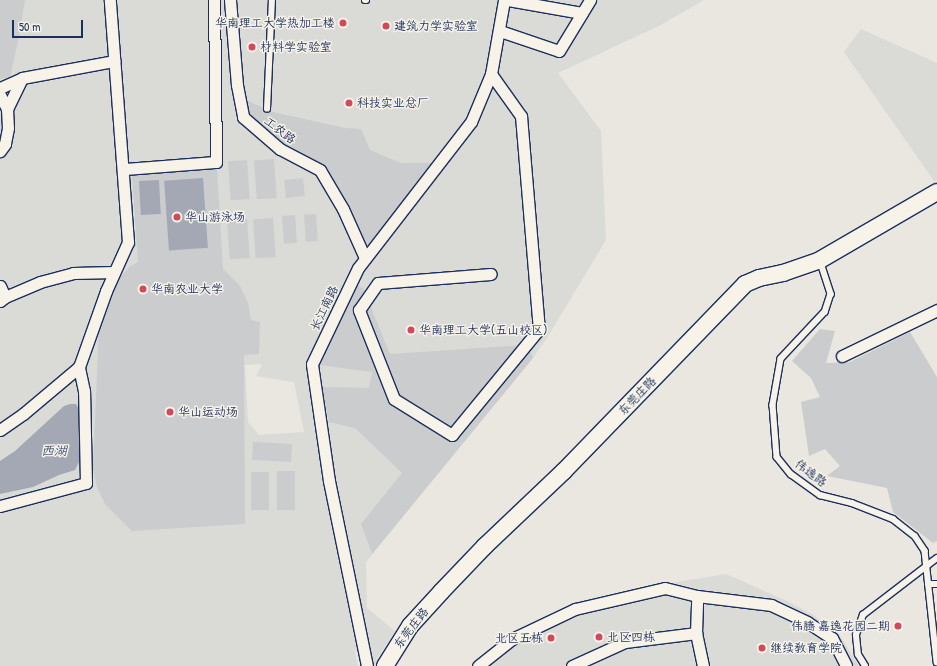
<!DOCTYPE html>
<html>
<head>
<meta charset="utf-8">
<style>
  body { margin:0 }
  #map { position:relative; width:937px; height:666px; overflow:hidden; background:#eae7e0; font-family:"Patrick Hand","LXGW WenKai TC",sans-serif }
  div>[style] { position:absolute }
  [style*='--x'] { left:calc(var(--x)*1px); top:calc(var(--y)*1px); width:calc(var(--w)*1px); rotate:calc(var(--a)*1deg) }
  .built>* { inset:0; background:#dadad6 }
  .green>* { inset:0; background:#cbcccd; transform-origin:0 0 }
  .water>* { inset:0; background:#a3a8b4; transform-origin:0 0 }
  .roads { filter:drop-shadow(1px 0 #1b2f5e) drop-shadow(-1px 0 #1b2f5e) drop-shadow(0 1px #1b2f5e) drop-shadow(0 -1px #1b2f5e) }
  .lane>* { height:5.5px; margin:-2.75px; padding:0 2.75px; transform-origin:2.75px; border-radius:2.75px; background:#f7f3e8 }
  .street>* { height:11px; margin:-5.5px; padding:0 5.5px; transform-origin:5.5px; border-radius:5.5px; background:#f7f3e8 }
  .secondary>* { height:16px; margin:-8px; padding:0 8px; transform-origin:8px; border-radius:8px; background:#f7f3e8 }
  .dots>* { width:11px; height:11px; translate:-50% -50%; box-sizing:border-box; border:2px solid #f7f3e8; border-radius:50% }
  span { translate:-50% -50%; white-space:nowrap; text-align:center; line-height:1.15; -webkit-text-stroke:3px #f7f3e8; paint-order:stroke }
  .poi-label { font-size:12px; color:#1b2f5e }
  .right { translate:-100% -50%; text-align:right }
  .left { translate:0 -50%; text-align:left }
  .street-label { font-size:12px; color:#1b2f5e }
  .water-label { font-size:13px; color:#445378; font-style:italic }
  .scale { position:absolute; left:12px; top:20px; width:71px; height:18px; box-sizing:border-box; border:2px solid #1b2f5e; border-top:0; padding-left:5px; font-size:12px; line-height:14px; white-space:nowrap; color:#1b2f5e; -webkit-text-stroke:3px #f7f3e8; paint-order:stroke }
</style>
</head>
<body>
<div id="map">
  <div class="built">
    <div style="clip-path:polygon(evenodd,0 0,704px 0,659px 26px,558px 73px,601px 131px,606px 240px,547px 338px,533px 358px,366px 562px,367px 608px,395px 631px,377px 659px,380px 666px,368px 666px,354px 648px,358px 666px,0 666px,0 0,262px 364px,256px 376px,294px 382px,304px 432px,259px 435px,248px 422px,245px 365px,262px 364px)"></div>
    <div style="clip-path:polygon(861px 29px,937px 63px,937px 180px,934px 181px,844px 52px)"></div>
    <div style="clip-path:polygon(726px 574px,787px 601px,812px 614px,835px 633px,837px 631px,859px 666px,473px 666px,512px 634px,576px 604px,634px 589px)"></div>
  </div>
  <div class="green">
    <div style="clip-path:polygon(0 0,25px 0,19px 37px,10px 77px,0 79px)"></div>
    <div style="clip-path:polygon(239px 97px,273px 112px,345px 128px,361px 129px,370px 150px,401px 163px,439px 163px,365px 258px,320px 170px,243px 117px)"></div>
    <div style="left:274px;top:159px;width:39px;height:20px;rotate:86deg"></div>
    <div style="left:247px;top:160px;width:39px;height:19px;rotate:86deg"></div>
    <div style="clip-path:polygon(217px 169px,223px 269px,240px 286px,248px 303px,251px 320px,260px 322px,259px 354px,244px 355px,245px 524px,132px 531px,105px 504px,97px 487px,93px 469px,99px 326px,104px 306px,114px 285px,129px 267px,138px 262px,132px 175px)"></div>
    <div style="left:303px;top:178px;width:18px;height:19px;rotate:84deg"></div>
    <div style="left:316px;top:214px;width:27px;height:12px;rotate:86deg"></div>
    <div style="left:295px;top:215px;width:28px;height:13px;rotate:86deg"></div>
    <div style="left:273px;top:218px;width:39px;height:20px;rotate:86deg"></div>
    <div style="left:247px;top:219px;width:39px;height:20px;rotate:86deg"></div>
    <div style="clip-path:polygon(351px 282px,363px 288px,390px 354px,527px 345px,533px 358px,372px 554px,361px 524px,402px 473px,355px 428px,329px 422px,322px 387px,369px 388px,372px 372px,312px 364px)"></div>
    <div style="clip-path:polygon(820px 329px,835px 331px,826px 363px,850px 362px,910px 332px,937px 377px,937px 541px,933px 543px,893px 512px,887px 488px,827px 476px,840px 466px,825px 449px,809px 456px,801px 402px,820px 397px,811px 378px,792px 361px)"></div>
    <div style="left:253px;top:442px;width:39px;height:18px;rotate:3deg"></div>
    <div style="left:277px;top:471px;width:18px;height:39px"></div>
    <div style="left:251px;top:472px;width:18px;height:38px"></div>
  </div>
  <div class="water">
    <div style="left:203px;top:178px;width:70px;height:39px;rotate:86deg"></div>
    <div style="left:159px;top:180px;width:34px;height:20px;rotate:87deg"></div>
    <div style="clip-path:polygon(70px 404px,76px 404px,80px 411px,81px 449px,79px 462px,75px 470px,59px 475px,33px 487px,0 494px,0 461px,15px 451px,64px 406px)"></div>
  </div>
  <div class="roads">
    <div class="lane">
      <div style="--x:365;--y:0;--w:1;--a:0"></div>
      <div style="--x:267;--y:109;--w:109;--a:-87.4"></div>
      <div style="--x:820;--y:260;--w:36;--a:72"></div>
      <div style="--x:831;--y:294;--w:19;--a:108"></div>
      <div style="--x:825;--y:312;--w:64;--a:133.1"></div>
      <div style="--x:781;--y:359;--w:47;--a:99.9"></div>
      <div style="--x:773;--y:405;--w:52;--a:85.6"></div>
      <div style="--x:777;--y:457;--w:22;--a:51"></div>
      <div style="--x:791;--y:474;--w:36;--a:36"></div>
      <div style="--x:820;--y:495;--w:33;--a:14"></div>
      <div style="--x:852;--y:503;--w:44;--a:21.3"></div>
      <div style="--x:893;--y:519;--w:28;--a:38"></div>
      <div style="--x:915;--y:536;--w:18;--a:56"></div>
      <div style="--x:925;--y:551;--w:112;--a:83.8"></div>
      <div style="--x:928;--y:584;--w:9;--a:0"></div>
      <div style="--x:865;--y:666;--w:13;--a:-122"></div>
      <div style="--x:858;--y:655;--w:20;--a:-96"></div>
      <div style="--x:856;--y:635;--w:21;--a:-71"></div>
      <div style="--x:863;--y:615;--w:93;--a:-37.6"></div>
    </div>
    <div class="street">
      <div style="--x:230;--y:0;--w:85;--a:85.3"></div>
      <div style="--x:237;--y:85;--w:33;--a:79"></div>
      <div style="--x:243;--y:117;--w:49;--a:40.9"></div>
      <div style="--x:280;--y:149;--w:45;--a:27.7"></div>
      <div style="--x:320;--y:170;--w:45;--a:59.5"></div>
      <div style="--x:343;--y:209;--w:54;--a:65.8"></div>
      <div style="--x:508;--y:0;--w:75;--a:10"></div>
      <div style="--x:500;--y:31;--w:62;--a:18.7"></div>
      <div style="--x:559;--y:51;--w:60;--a:-58.7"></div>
      <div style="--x:491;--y:74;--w:52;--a:54.5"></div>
      <div style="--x:521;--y:116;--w:214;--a:85.2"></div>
      <div style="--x:539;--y:329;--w:137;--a:129.4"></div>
      <div style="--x:452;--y:435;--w:68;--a:-148.2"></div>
      <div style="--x:394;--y:399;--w:96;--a:-111.5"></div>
      <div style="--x:359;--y:310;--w:33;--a:-55"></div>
      <div style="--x:378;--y:283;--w:113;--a:-4.6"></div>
      <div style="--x:0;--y:88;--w:24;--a:-24"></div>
      <div style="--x:22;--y:78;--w:94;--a:-10.5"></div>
      <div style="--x:0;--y:95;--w:16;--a:63"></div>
      <div style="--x:7;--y:109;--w:19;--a:87"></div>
      <div style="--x:8;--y:128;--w:16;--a:101"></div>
      <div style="--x:5;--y:144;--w:9;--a:126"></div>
      <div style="--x:7;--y:109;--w:34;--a:-64"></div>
      <div style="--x:124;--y:169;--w:92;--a:-4.4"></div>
      <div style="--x:216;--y:162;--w:162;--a:-90.7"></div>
      <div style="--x:0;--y:286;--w:12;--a:66"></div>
      <div style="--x:0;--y:301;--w:6;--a:-39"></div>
      <div style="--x:5;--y:297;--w:38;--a:-23"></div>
      <div style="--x:40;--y:282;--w:34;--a:-15"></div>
      <div style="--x:73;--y:273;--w:41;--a:-1.4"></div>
      <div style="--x:842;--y:356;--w:106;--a:-25.8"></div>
      <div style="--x:0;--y:430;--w:28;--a:-35"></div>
      <div style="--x:23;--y:414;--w:73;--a:-40"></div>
      <div style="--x:79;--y:367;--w:81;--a:-70.4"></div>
      <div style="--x:106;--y:291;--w:54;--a:-65.8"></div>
      <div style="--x:128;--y:242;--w:243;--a:-94.3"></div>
      <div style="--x:0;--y:506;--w:89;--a:-15"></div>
      <div style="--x:86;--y:483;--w:92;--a:-91.2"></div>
      <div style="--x:84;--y:391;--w:25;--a:-102"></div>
      <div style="--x:696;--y:633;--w:34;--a:78"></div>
      <div style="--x:367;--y:666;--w:189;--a:-101.6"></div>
      <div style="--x:329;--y:481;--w:118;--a:-98.3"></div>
      <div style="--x:312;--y:364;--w:106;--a:-64.4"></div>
      <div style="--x:358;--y:268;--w:185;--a:-52.3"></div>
      <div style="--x:471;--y:122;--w:52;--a:-67.4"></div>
      <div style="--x:491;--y:74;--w:75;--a:-80"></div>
      <div style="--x:478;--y:666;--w:43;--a:-38.5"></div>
      <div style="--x:512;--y:639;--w:70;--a:-25.5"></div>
      <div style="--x:575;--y:609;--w:92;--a:-13.1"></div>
      <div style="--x:665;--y:588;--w:33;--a:14"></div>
      <div style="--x:697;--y:596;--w:75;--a:6.9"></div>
      <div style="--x:771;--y:605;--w:40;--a:25"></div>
      <div style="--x:807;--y:622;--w:30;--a:33"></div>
      <div style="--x:832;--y:638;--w:31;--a:63"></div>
      <div style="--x:572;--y:666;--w:58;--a:-24.4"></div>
      <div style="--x:625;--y:642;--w:72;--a:-7.2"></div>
      <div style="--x:696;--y:633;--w:37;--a:-88"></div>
    </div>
    <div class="secondary">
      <div style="--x:385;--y:666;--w:47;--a:-58"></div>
      <div style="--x:410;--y:626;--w:46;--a:-47.6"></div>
      <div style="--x:441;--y:592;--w:64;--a:-46.3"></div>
      <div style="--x:485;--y:546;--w:108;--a:-43.5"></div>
      <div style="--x:563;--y:472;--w:262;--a:-45.9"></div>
      <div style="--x:745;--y:284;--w:15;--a:-23"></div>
      <div style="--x:759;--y:278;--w:25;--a:-12"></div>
      <div style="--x:783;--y:273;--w:39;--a:-19"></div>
      <div style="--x:820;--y:260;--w:135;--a:-30.2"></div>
    </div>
  </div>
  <div class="dots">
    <div style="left:343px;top:23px;background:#d1495b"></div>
    <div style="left:386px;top:26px;background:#d1495b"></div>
    <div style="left:252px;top:47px;background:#d1495b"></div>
    <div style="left:349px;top:103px;background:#d1495b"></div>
    <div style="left:177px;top:217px;background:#d1495b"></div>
    <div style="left:143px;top:289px;background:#d1495b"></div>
    <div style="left:411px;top:330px;background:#d1495b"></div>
    <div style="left:170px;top:412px;background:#d1495b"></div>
    <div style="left:898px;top:626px;background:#d1495b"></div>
    <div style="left:599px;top:637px;background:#d1495b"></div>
    <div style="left:551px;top:638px;background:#d1495b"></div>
    <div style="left:762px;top:648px;background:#d1495b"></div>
  </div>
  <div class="poi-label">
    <span class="right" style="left:335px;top:23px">华南理工大学热加工楼</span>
    <span class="left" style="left:394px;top:26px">建筑力学实验室</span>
    <span class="left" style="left:260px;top:47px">材料学实验室</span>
    <span class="left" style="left:357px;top:103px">科技实业总厂</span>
    <span class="left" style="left:185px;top:217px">华山游泳场</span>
    <span class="left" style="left:151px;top:289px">华南农业大学</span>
    <span class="left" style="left:419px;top:330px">华南理工大学(五山校区)</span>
    <span class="left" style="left:178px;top:412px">华山运动场</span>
    <span class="right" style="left:890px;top:626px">伟腾 嘉逸花园二期</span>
    <span class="left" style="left:607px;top:637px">北区四栋</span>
    <span class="right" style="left:543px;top:638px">北区五栋</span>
    <span class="left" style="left:770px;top:648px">继续教育学院</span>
  </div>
  <div class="street-label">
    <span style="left:280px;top:130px;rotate:37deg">工农路</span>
    <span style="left:324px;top:308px;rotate:-64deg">长江南路</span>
    <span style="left:637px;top:396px;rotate:-46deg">东莞庄路</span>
    <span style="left:811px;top:473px;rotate:37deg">伟逸路</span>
    <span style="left:411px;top:628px;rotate:-52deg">东莞庄路</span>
  </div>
  <div class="water-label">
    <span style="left:54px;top:450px">西湖</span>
  </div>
  <div class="scale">50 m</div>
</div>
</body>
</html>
